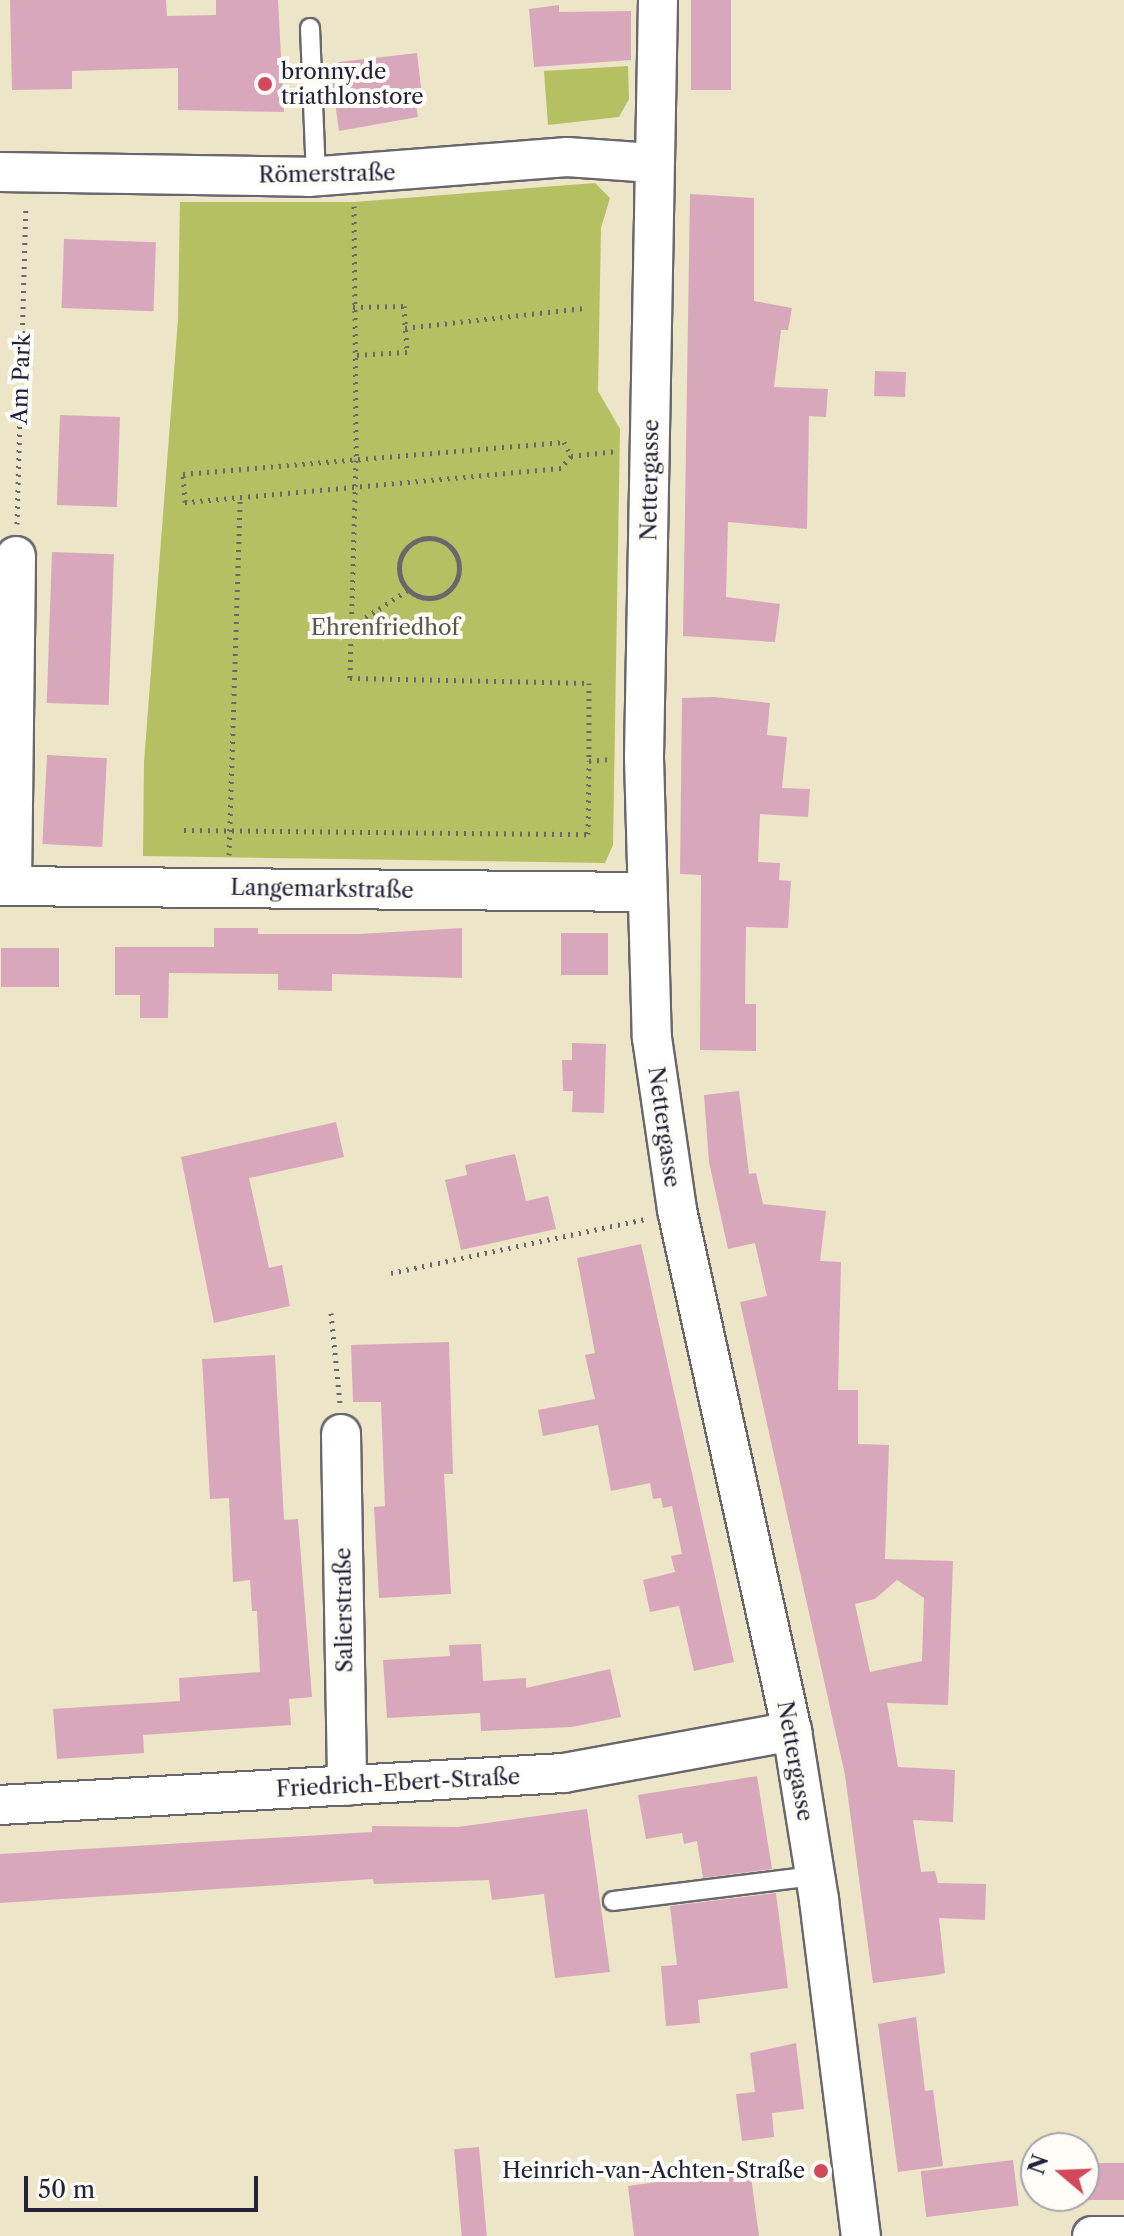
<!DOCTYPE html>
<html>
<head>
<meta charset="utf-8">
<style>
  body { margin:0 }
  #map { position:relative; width:1124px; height:2236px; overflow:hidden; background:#ede5c8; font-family:"Libre Caslon Text",serif }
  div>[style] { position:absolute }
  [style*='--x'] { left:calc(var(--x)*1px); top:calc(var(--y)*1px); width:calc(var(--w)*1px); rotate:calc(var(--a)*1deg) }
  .green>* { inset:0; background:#b5c062 }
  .building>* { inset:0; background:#d9a7bb; transform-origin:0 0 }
  .path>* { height:5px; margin-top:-2.5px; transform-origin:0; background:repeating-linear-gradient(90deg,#69666c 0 2px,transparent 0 8px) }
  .path>.ring { margin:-2.5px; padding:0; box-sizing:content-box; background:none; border:5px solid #69666c; border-radius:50% }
  .roads { filter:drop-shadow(2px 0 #69666c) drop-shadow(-2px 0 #69666c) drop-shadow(0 2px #69666c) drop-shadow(0 -2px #69666c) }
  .lane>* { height:18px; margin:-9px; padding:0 9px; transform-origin:9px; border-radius:9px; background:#fff }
  .street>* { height:38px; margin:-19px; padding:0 19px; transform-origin:19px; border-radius:19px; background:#fff }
  .dots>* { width:22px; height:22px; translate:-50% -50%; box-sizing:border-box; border:4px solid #fdfcf7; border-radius:50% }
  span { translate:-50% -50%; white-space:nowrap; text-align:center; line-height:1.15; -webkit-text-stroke:8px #fdfcf7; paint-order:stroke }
  .poi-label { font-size:22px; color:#22223b }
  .left { translate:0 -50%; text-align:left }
  .right { translate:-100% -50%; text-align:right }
  .street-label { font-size:22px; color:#22223b }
  .park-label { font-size:22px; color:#555949 }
  .north { position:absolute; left:1020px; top:2132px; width:80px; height:80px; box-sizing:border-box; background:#fdfcf7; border:2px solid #a5a5ac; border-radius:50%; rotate:289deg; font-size:22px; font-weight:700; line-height:32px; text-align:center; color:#22223b }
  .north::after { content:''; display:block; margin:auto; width:28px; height:36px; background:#d1495b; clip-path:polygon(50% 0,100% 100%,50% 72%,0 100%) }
  .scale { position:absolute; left:24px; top:2176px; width:234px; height:36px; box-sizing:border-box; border:4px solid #22223b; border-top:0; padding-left:10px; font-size:24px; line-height:28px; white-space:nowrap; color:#22223b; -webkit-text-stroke:6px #fdfcf7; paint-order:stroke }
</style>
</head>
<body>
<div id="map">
  <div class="green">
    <div style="clip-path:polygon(628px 66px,629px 99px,619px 117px,548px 125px,544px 71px)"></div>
    <div style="clip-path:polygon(595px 183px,610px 198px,601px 228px,598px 391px,620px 429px,613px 845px,605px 863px,143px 856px,144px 762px,178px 319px,180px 202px,354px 202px)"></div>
  </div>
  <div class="building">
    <div style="clip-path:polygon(10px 0,166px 0,167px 16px,216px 15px,216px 0,278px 0,284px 112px,178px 110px,178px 68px,72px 71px,72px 89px,12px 90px)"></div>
    <div style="left:691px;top:0;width:40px;height:90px"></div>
    <div style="clip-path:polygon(559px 5px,559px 12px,631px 11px,631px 60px,534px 67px,529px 9px)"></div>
    <div style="clip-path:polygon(417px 53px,422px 95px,414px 95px,418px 117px,339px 131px,330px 67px,339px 62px)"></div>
    <div style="clip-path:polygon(690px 194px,754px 198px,754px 301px,792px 308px,788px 330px,781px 330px,774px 387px,828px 389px,826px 417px,809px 416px,807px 529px,728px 522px,726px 597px,780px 604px,775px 642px,683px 636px)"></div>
    <div style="left:64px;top:239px;width:92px;height:69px;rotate:2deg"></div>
    <div style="left:875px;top:371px;width:31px;height:25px;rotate:2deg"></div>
    <div style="left:60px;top:415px;width:60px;height:90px;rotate:2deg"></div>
    <div style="left:52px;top:552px;width:62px;height:151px;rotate:2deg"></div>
    <div style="clip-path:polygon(714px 697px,770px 703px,767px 735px,787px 737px,782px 788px,810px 789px,808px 817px,760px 814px,758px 862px,780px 863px,779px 880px,791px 881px,788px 928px,746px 927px,745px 1004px,756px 1004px,756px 1051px,700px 1050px,701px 875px,680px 874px,682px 698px)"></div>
    <div style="left:47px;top:755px;width:60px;height:89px;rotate:3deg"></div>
    <div style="clip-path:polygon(214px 928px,258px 928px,258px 934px,359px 934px,462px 928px,462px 978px,332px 974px,332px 991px,278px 990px,278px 974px,169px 973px,168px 1018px,140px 1018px,140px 995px,115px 995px,115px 947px,214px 947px)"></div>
    <div style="left:561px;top:933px;width:47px;height:42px"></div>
    <div style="left:59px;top:948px;width:39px;height:58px;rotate:90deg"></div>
    <div style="clip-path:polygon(572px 1043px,606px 1044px,604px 1113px,572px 1112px,573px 1091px,563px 1091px,562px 1060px,572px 1060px)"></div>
    <div style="clip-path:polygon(evenodd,739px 1091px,749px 1174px,756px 1173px,763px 1204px,826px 1211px,820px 1261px,841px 1262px,838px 1390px,858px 1390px,858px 1444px,889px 1445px,885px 1559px,953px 1561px,948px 1705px,887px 1703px,898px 1767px,955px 1770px,953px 1822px,913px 1820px,921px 1872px,935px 1871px,938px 1883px,986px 1884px,985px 1920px,939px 1918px,945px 1973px,937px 1975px,873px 1983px,845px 1775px,740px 1302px,767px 1296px,755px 1243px,728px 1249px,709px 1162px,704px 1095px,739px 1091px,897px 1580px,924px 1598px,922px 1661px,870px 1672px,855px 1604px,875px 1599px,897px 1580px)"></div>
    <div style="clip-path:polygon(336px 1122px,344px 1157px,249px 1178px,269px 1268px,282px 1265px,290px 1306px,214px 1323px,181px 1157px)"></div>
    <div style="clip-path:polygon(515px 1154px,526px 1201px,548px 1196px,556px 1229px,461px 1250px,445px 1180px,467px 1175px,465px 1165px)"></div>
    <div style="clip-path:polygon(641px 1244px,734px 1662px,694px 1671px,679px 1606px,650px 1612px,643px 1580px,675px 1572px,671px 1556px,682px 1554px,672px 1506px,663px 1508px,661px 1498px,653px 1499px,650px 1483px,611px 1491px,598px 1425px,543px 1436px,538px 1410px,595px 1399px,585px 1355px,595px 1353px,577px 1258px)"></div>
    <div style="clip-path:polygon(449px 1342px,453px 1474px,444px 1474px,451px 1594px,379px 1598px,374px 1507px,385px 1506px,381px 1402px,353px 1402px,351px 1345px)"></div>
    <div style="clip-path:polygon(275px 1355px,284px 1520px,298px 1519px,312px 1697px,289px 1699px,291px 1725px,143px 1735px,144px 1753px,57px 1759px,53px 1709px,180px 1701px,179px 1678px,260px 1672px,257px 1611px,252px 1611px,250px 1580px,233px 1582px,229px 1498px,210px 1499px,202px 1359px)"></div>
    <div style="clip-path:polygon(481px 1644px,483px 1681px,526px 1678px,526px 1688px,610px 1669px,621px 1717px,572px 1727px,481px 1731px,480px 1713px,387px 1718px,383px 1660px,450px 1656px,449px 1645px)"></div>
    <div style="clip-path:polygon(757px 1776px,772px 1869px,703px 1878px,697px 1841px,684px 1844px,682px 1833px,646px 1839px,638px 1795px)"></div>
    <div style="clip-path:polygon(587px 1809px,610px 1972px,555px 1978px,544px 1894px,492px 1900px,489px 1880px,374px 1884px,373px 1879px,0 1903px,0 1854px,372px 1832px,372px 1826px,458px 1827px)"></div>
    <div style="clip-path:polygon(776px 1893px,788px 1988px,698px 2000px,700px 2023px,666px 2026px,661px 1966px,677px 1965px,670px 1906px)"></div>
    <div style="clip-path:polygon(916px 2017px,925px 2091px,933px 2090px,943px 2166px,898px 2172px,878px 2024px)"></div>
    <div style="clip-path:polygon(796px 2043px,804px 2109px,772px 2113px,774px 2137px,742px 2141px,736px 2094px,755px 2092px,750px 2053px)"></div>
    <div style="left:479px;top:2147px;width:89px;height:25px;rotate:85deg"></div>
    <div style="left:1013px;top:2160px;width:46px;height:93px;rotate:83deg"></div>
    <div style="left:1084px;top:2163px;width:40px;height:37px"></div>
    <div style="clip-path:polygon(750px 2169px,759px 2236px,634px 2236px,628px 2186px)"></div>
  </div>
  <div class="path">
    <div style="--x:354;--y:206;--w:254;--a:89.5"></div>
    <div style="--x:356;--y:460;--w:218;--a:91.6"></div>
    <div style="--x:350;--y:678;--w:239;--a:1.2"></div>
    <div style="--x:589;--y:683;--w:78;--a:90"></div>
    <div style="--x:589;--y:761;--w:22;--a:-5"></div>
    <div style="--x:353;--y:307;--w:51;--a:-1.1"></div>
    <div style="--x:404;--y:306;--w:46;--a:86.3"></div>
    <div style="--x:407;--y:352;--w:52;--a:176.7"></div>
    <div style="--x:405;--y:328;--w:178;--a:-6.4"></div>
    <div style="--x:564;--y:442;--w:16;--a:63"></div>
    <div style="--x:571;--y:456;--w:16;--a:130"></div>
    <div style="--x:561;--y:468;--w:378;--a:174.8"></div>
    <div style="--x:185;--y:502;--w:28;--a:-94"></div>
    <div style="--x:183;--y:474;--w:382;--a:-4.8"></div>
    <div style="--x:571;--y:456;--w:46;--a:-6.2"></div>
    <div style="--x:17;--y:524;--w:318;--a:-88.4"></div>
    <div class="ring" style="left:399px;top:538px;width:55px;height:55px"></div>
    <div style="--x:352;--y:626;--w:67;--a:-32.7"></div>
    <div style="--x:184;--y:830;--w:404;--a:0.6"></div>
    <div style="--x:588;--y:834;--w:73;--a:-89.2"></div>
    <div style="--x:229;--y:855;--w:358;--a:-88.2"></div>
    <div style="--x:391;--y:1273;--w:260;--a:-12"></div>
    <div style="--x:331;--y:1313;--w:90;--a:84.3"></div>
  </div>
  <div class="roads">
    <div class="lane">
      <div style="--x:310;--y:28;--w:149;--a:87.7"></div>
      <div style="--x:613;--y:1901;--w:203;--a:-7.1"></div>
    </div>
    <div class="street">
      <div style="--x:658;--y:0;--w:758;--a:91.06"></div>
      <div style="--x:644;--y:758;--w:280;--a:88.4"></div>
      <div style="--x:652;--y:1038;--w:174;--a:81.7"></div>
      <div style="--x:677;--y:1210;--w:534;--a:77.55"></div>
      <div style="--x:792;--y:1731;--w:171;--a:80.9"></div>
      <div style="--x:819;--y:1900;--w:339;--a:82.9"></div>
      <div style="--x:0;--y:172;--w:308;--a:0.9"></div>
      <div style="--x:308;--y:177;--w:260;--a:-4.4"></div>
      <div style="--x:567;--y:157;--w:86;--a:4"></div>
      <div style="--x:0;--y:886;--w:645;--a:0.53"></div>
      <div style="--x:12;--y:886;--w:330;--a:-89.3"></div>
      <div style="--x:341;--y:1434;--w:352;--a:89"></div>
      <div style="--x:0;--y:1805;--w:565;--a:-3.25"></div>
      <div style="--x:564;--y:1773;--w:232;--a:-10.4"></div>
      <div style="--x:1092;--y:2236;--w:32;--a:0"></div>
    </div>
  </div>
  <div class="dots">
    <div style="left:265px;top:84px;background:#d1495b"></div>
    <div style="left:821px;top:2171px;background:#d1495b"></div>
  </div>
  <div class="poi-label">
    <span class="left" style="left:281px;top:84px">bronny.de<br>triathlonstore</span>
    <span class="right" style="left:805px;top:2171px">Heinrich-van-Achten-Straße</span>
  </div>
  <div class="street-label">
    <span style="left:327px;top:174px;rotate:-1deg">Römerstraße</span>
    <span style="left:21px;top:379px;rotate:-88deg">Am Park</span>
    <span style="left:650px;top:480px;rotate:-89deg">Nettergasse</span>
    <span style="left:322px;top:889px;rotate:1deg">Langemarkstraße</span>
    <span style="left:664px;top:1127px;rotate:82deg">Nettergasse</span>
    <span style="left:344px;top:1610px;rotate:-91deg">Salierstraße</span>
    <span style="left:795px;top:1761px;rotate:80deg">Nettergasse</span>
    <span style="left:398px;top:1783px;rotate:-3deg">Friedrich-Ebert-Straße</span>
  </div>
  <div class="park-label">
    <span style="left:385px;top:628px">Ehrenfriedhof</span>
  </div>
  <div class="north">N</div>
  <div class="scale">50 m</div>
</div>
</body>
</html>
